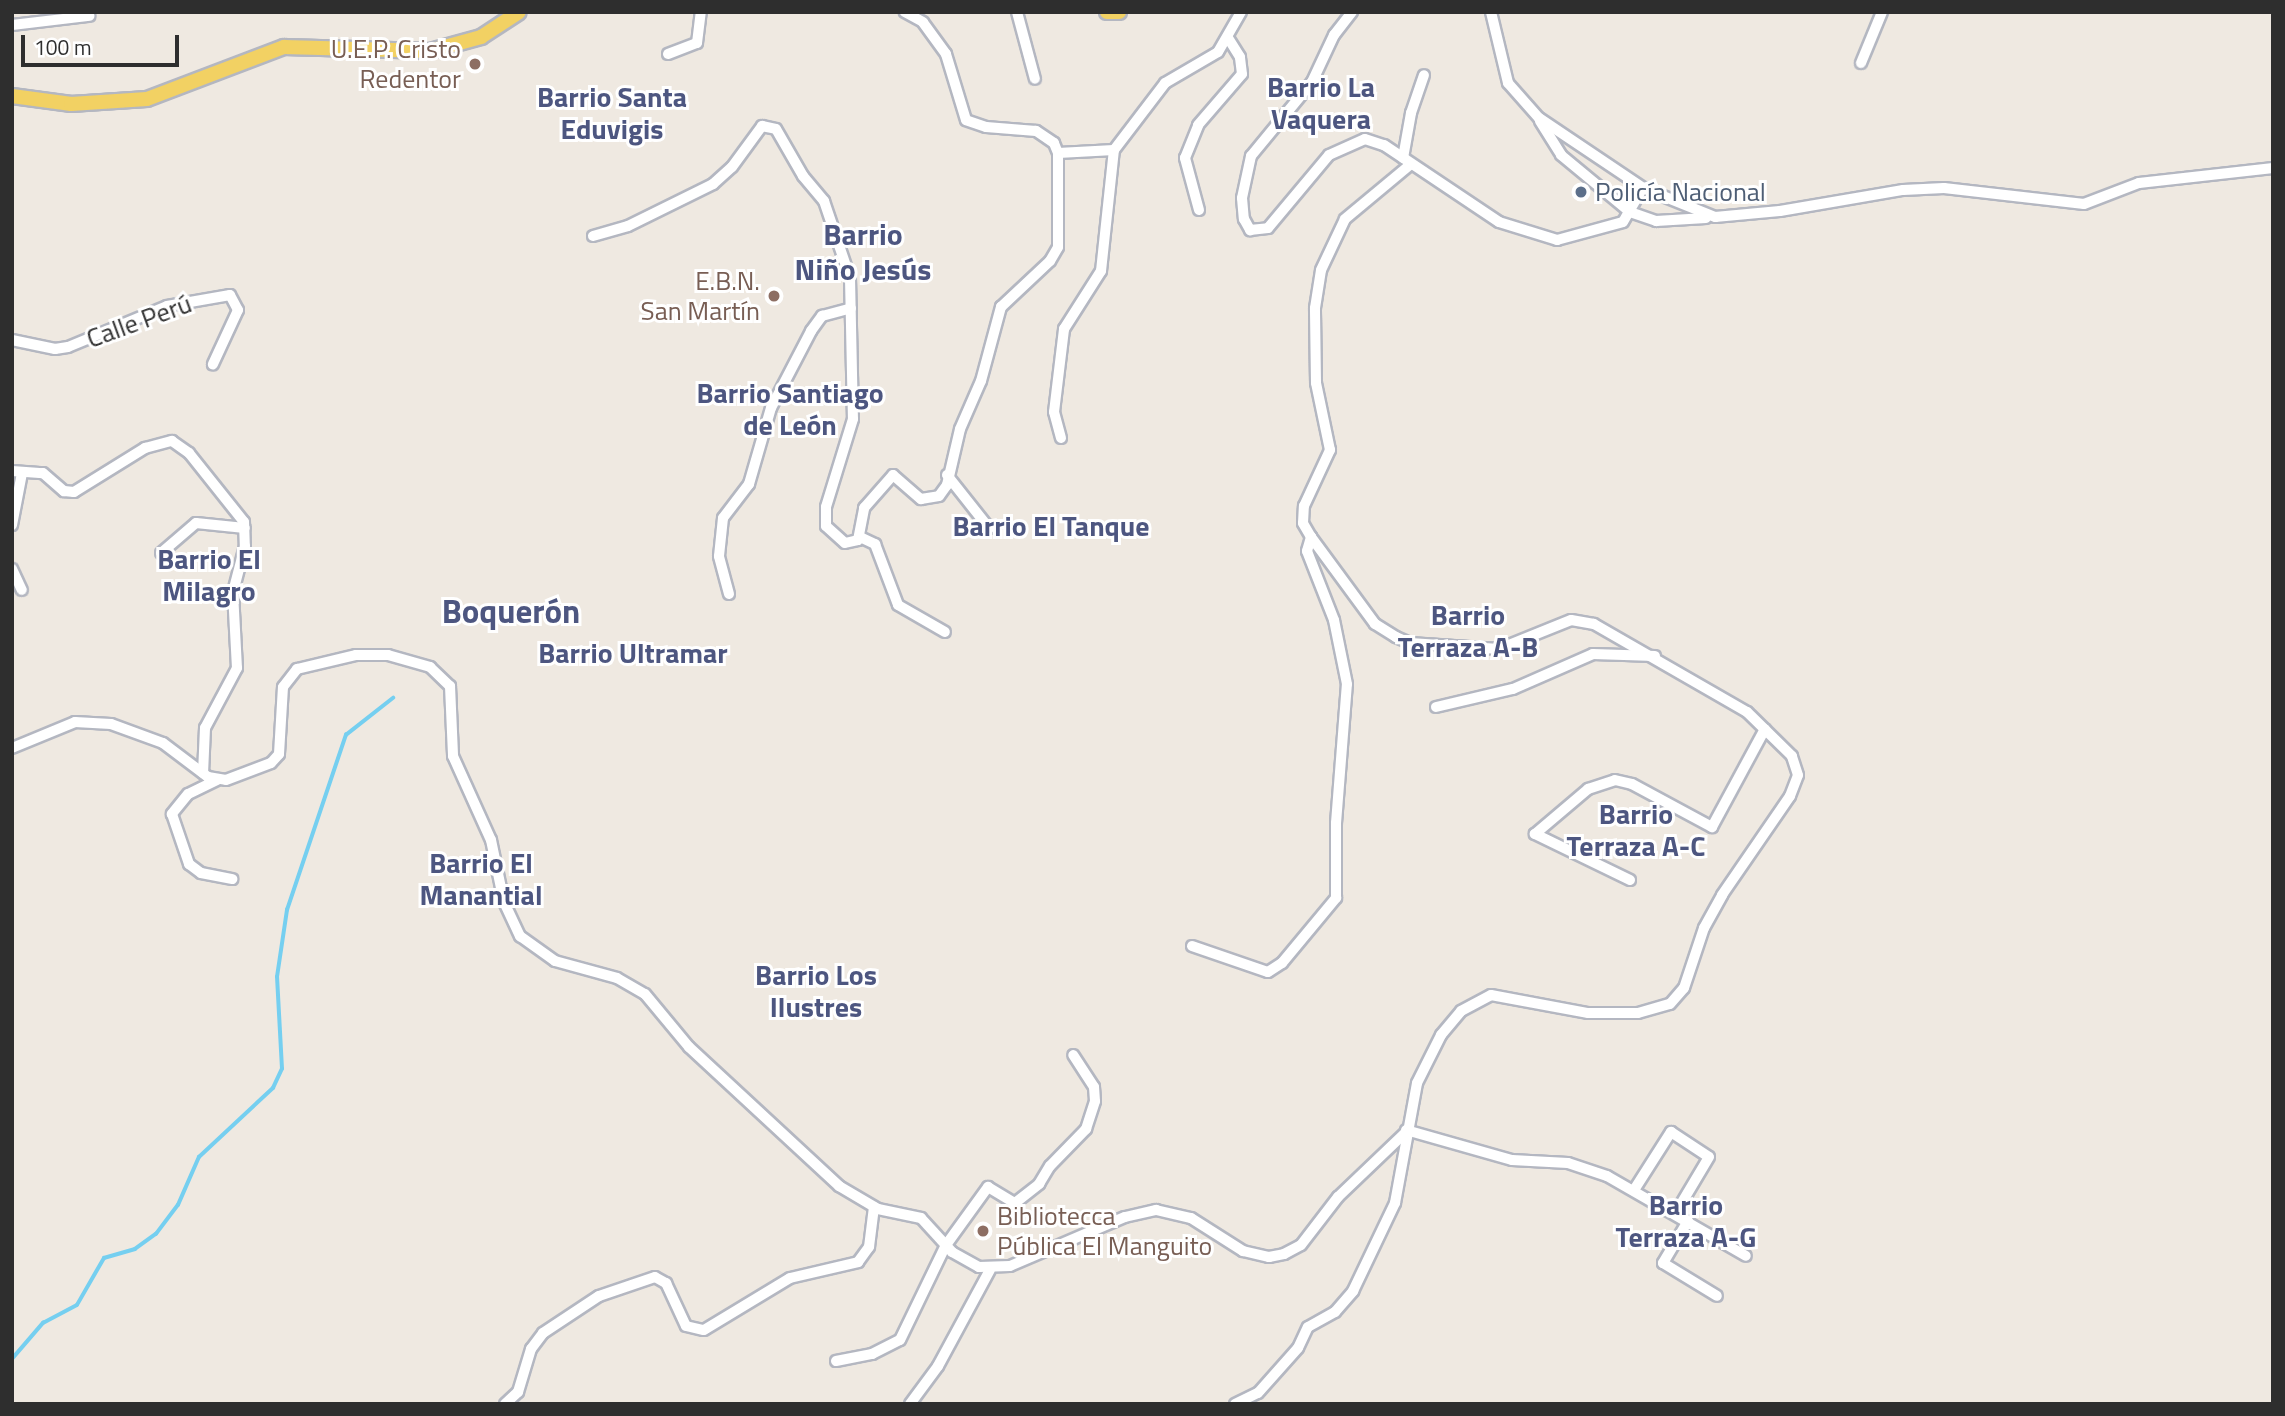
<!DOCTYPE html>
<html>
<head>
<meta charset="utf-8">
<style>
  body { margin:0 }
  #map { position:relative; width:2285px; height:1416px; overflow:hidden; background:#efe9e1; font-family:"Titillium Web",sans-serif }
  div>[style] { position:absolute }
  [style*='--x'] { left:calc(var(--x)*1px); top:calc(var(--y)*1px); width:calc(var(--w)*1px); rotate:calc(var(--a)*1deg) }
  .stream>* { height:3.5px; margin:-1.75px; padding:0 1.75px; transform-origin:1.75px; border-radius:1.75px; background:#75cff0 }
  .roads { filter:drop-shadow(2px 0 #b4b7c1) drop-shadow(-2px 0 #b4b7c1) drop-shadow(0 2px #b4b7c1) drop-shadow(0 -2px #b4b7c1) }
  .minor>* { height:10px; margin:-5px; padding:0 5px; transform-origin:5px; border-radius:5px; background:#fff }
  .major>* { height:14px; margin:-7px; padding:0 7px; transform-origin:7px; border-radius:7px; background:#f2d163 }
  .dots>* { width:19px; height:19px; translate:-50% -50%; box-sizing:border-box; border:4px solid #fff; border-radius:50% }
  span { translate:-50% -50%; white-space:nowrap; text-align:center; line-height:1.15; -webkit-text-stroke:6px #fff; paint-order:stroke }
  .education-label { font-size:26px; color:#785e54 }
  .right { translate:-100% -50%; text-align:right }
  .left { translate:0 -50%; text-align:left }
  .service-label { font-size:26px; color:#4e5e75 }
  .street-label { font-size:26px; color:#2e2e2e }
  .neighbourhood-label { font-size:28px; color:#4d5680; font-weight:700 }
  .quarter-label { font-size:30px; color:#4d5680; font-weight:700 }
  .district-label { font-size:33px; color:#4d5680; font-weight:700 }
  .frame { position:absolute; inset:0; border:14px solid #2e2e2e; pointer-events:none }
  .scale { position:absolute; left:21px; top:35px; width:158px; height:32px; box-sizing:border-box; border:4px solid #2e2e2e; border-top:0; padding-left:9px; font-size:21px; line-height:24px; white-space:nowrap; color:#2e2e2e; -webkit-text-stroke:5px #fff; paint-order:stroke }
</style>
</head>
<body>
<div id="map">
  <div class="stream">
    <div style="--x:12;--y:1359;--w:48;--a:-49.3"></div>
    <div style="--x:43;--y:1323;--w:38;--a:-28"></div>
    <div style="--x:77;--y:1305;--w:54;--a:-60.1"></div>
    <div style="--x:104;--y:1258;--w:32;--a:-16"></div>
    <div style="--x:135;--y:1249;--w:26;--a:-36"></div>
    <div style="--x:156;--y:1234;--w:36;--a:-53"></div>
    <div style="--x:178;--y:1205;--w:52;--a:-66.4"></div>
    <div style="--x:199;--y:1157;--w:101;--a:-43"></div>
    <div style="--x:273;--y:1088;--w:21;--a:-65"></div>
    <div style="--x:282;--y:1069;--w:92;--a:-93.1"></div>
    <div style="--x:277;--y:977;--w:68;--a:-81.5"></div>
    <div style="--x:287;--y:910;--w:185;--a:-71.4"></div>
    <div style="--x:346;--y:735;--w:60;--a:-38.2"></div>
  </div>
  <div class="roads">
    <div class="minor">
      <div style="--x:1017;--y:12;--w:69;--a:75"></div>
      <div style="--x:1352;--y:12;--w:29;--a:128"></div>
      <div style="--x:1334;--y:35;--w:52;--a:115.1"></div>
      <div style="--x:1312;--y:82;--w:96;--a:129.5"></div>
      <div style="--x:1251;--y:156;--w:43;--a:102.1"></div>
      <div style="--x:1242;--y:198;--w:21;--a:85"></div>
      <div style="--x:1244;--y:219;--w:13;--a:61"></div>
      <div style="--x:1250;--y:230;--w:18;--a:-6"></div>
      <div style="--x:1268;--y:228;--w:95;--a:-50.1"></div>
      <div style="--x:1329;--y:155;--w:39;--a:-24"></div>
      <div style="--x:1365;--y:139;--w:20;--a:18"></div>
      <div style="--x:1384;--y:145;--w:138;--a:33.8"></div>
      <div style="--x:1499;--y:222;--w:61;--a:17.2"></div>
      <div style="--x:1557;--y:240;--w:68;--a:-15.3"></div>
      <div style="--x:1623;--y:222;--w:39;--a:-60"></div>
      <div style="--x:1491;--y:12;--w:73;--a:76.5"></div>
      <div style="--x:1508;--y:83;--w:47;--a:48.5"></div>
      <div style="--x:1539;--y:118;--w:125;--a:33.9"></div>
      <div style="--x:1643;--y:188;--w:78;--a:21.9"></div>
      <div style="--x:1715;--y:217;--w:65;--a:-5.3"></div>
      <div style="--x:1780;--y:211;--w:125;--a:-9.7"></div>
      <div style="--x:1903;--y:190;--w:41;--a:-2.8"></div>
      <div style="--x:1944;--y:188;--w:141;--a:6.5"></div>
      <div style="--x:2084;--y:204;--w:59;--a:-20.9"></div>
      <div style="--x:2139;--y:183;--w:135;--a:-6.4"></div>
      <div style="--x:12;--y:25;--w:78;--a:-6.7"></div>
      <div style="--x:668;--y:54;--w:31;--a:-21"></div>
      <div style="--x:697;--y:43;--w:31;--a:-83"></div>
      <div style="--x:1861;--y:63;--w:55;--a:-67.6"></div>
      <div style="--x:1540;--y:121;--w:40;--a:58"></div>
      <div style="--x:1561;--y:155;--w:89;--a:39.6"></div>
      <div style="--x:1630;--y:212;--w:28;--a:19"></div>
      <div style="--x:1656;--y:221;--w:50;--a:-3.4"></div>
      <div style="--x:1058;--y:153;--w:56;--a:-3.1"></div>
      <div style="--x:1114;--y:150;--w:84;--a:-52.7"></div>
      <div style="--x:1165;--y:83;--w:61;--a:-30.3"></div>
      <div style="--x:1218;--y:52;--w:46;--a:-60.1"></div>
      <div style="--x:1403;--y:158;--w:46;--a:-79.9"></div>
      <div style="--x:1411;--y:113;--w:40;--a:-71.1"></div>
      <div style="--x:1199;--y:210;--w:54;--a:-105.1"></div>
      <div style="--x:1185;--y:158;--w:35;--a:-68"></div>
      <div style="--x:1198;--y:125;--w:67;--a:-49.2"></div>
      <div style="--x:1242;--y:74;--w:17;--a:-97"></div>
      <div style="--x:1240;--y:57;--w:22;--a:-122"></div>
      <div style="--x:593;--y:236;--w:36;--a:-16"></div>
      <div style="--x:628;--y:226;--w:95;--a:-26.3"></div>
      <div style="--x:713;--y:184;--w:25;--a:-42"></div>
      <div style="--x:732;--y:167;--w:51;--a:-53.8"></div>
      <div style="--x:762;--y:126;--w:14;--a:12"></div>
      <div style="--x:776;--y:129;--w:54;--a:60.1"></div>
      <div style="--x:803;--y:176;--w:33;--a:50"></div>
      <div style="--x:824;--y:201;--w:81;--a:71.3"></div>
      <div style="--x:850;--y:278;--w:141;--a:88.8"></div>
      <div style="--x:853;--y:419;--w:92;--a:107.1"></div>
      <div style="--x:826;--y:507;--w:19;--a:90"></div>
      <div style="--x:826;--y:526;--w:25;--a:42"></div>
      <div style="--x:845;--y:543;--w:13;--a:-13"></div>
      <div style="--x:858;--y:540;--w:33;--a:-79"></div>
      <div style="--x:864;--y:508;--w:44;--a:-48.7"></div>
      <div style="--x:893;--y:475;--w:37;--a:41"></div>
      <div style="--x:921;--y:499;--w:18;--a:-9"></div>
      <div style="--x:939;--y:496;--w:14;--a:-54"></div>
      <div style="--x:947;--y:485;--w:57;--a:-76.9"></div>
      <div style="--x:960;--y:429;--w:52;--a:-66.4"></div>
      <div style="--x:981;--y:381;--w:77;--a:-74.9"></div>
      <div style="--x:1001;--y:307;--w:67;--a:-43.2"></div>
      <div style="--x:1050;--y:261;--w:16;--a:-60"></div>
      <div style="--x:1058;--y:247;--w:94;--a:-90"></div>
      <div style="--x:1058;--y:153;--w:11;--a:-112"></div>
      <div style="--x:1054;--y:143;--w:22;--a:-146"></div>
      <div style="--x:1036;--y:131;--w:50;--a:-175.4"></div>
      <div style="--x:986;--y:127;--w:21;--a:-161"></div>
      <div style="--x:966;--y:120;--w:69;--a:-106.9"></div>
      <div style="--x:946;--y:54;--w:39;--a:-126"></div>
      <div style="--x:923;--y:22;--w:21;--a:-151"></div>
      <div style="--x:12;--y:340;--w:44;--a:11.8"></div>
      <div style="--x:55;--y:349;--w:13;--a:-9"></div>
      <div style="--x:68;--y:347;--w:107;--a:-22.5"></div>
      <div style="--x:167;--y:306;--w:64;--a:-9.9"></div>
      <div style="--x:230;--y:295;--w:17;--a:62"></div>
      <div style="--x:238;--y:310;--w:60;--a:114.8"></div>
      <div style="--x:1061;--y:438;--w:27;--a:-105"></div>
      <div style="--x:1054;--y:412;--w:84;--a:-83.1"></div>
      <div style="--x:1064;--y:329;--w:69;--a:-57.5"></div>
      <div style="--x:1101;--y:271;--w:122;--a:-83.9"></div>
      <div style="--x:12;--y:471;--w:31;--a:4"></div>
      <div style="--x:43;--y:473;--w:28;--a:41"></div>
      <div style="--x:64;--y:491;--w:10;--a:6"></div>
      <div style="--x:74;--y:492;--w:84;--a:-31.8"></div>
      <div style="--x:145;--y:448;--w:28;--a:-15"></div>
      <div style="--x:172;--y:441;--w:21;--a:35"></div>
      <div style="--x:189;--y:453;--w:88;--a:51.4"></div>
      <div style="--x:244;--y:522;--w:24;--a:88"></div>
      <div style="--x:245;--y:546;--w:48;--a:104.6"></div>
      <div style="--x:233;--y:592;--w:76;--a:87"></div>
      <div style="--x:237;--y:668;--w:68;--a:118.1"></div>
      <div style="--x:205;--y:728;--w:45;--a:92.5"></div>
      <div style="--x:947;--y:475;--w:68;--a:51.6"></div>
      <div style="--x:12;--y:525;--w:53;--a:-79.1"></div>
      <div style="--x:860;--y:537;--w:17;--a:25"></div>
      <div style="--x:875;--y:544;--w:65;--a:69.3"></div>
      <div style="--x:898;--y:605;--w:54;--a:29.9"></div>
      <div style="--x:161;--y:553;--w:46;--a:-40.6"></div>
      <div style="--x:196;--y:523;--w:49;--a:5.8"></div>
      <div style="--x:12;--y:569;--w:23;--a:65"></div>
      <div style="--x:729;--y:594;--w:39;--a:-105"></div>
      <div style="--x:719;--y:556;--w:38;--a:-84"></div>
      <div style="--x:723;--y:518;--w:43;--a:-52.6"></div>
      <div style="--x:749;--y:484;--w:79;--a:-73.9"></div>
      <div style="--x:771;--y:408;--w:87;--a:-62.5"></div>
      <div style="--x:811;--y:331;--w:19;--a:-54"></div>
      <div style="--x:822;--y:316;--w:30;--a:-15"></div>
      <div style="--x:1436;--y:707;--w:79;--a:-13.2"></div>
      <div style="--x:1513;--y:689;--w:87;--a:-23.6"></div>
      <div style="--x:1593;--y:654;--w:62;--a:1.8"></div>
      <div style="--x:12;--y:748;--w:68;--a:-22.4"></div>
      <div style="--x:75;--y:722;--w:36;--a:3"></div>
      <div style="--x:111;--y:724;--w:55;--a:20.1"></div>
      <div style="--x:163;--y:743;--w:56;--a:37.1"></div>
      <div style="--x:208;--y:777;--w:18;--a:9"></div>
      <div style="--x:226;--y:780;--w:48;--a:-20.7"></div>
      <div style="--x:271;--y:763;--w:12;--a:-48"></div>
      <div style="--x:279;--y:754;--w:67;--a:-86.6"></div>
      <div style="--x:283;--y:687;--w:23;--a:-52"></div>
      <div style="--x:297;--y:669;--w:61;--a:-13.3"></div>
      <div style="--x:356;--y:655;--w:32;--a:0"></div>
      <div style="--x:388;--y:655;--w:44;--a:15.9"></div>
      <div style="--x:430;--y:667;--w:28;--a:44"></div>
      <div style="--x:450;--y:686;--w:70;--a:87.5"></div>
      <div style="--x:453;--y:756;--w:92;--a:65.7"></div>
      <div style="--x:491;--y:840;--w:63;--a:78.2"></div>
      <div style="--x:504;--y:902;--w:38;--a:65"></div>
      <div style="--x:520;--y:936;--w:43;--a:35.5"></div>
      <div style="--x:555;--y:961;--w:64;--a:15.3"></div>
      <div style="--x:617;--y:978;--w:32;--a:30"></div>
      <div style="--x:645;--y:994;--w:69;--a:50.3"></div>
      <div style="--x:689;--y:1047;--w:205;--a:42.8"></div>
      <div style="--x:839;--y:1186;--w:45;--a:30.5"></div>
      <div style="--x:878;--y:1209;--w:44;--a:11.8"></div>
      <div style="--x:921;--y:1218;--w:46;--a:47.6"></div>
      <div style="--x:952;--y:1252;--w:31;--a:29"></div>
      <div style="--x:979;--y:1267;--w:31;--a:-2"></div>
      <div style="--x:1010;--y:1266;--w:125;--a:-23.1"></div>
      <div style="--x:1125;--y:1217;--w:32;--a:-13"></div>
      <div style="--x:1156;--y:1210;--w:36;--a:13"></div>
      <div style="--x:1191;--y:1218;--w:62;--a:32.4"></div>
      <div style="--x:1243;--y:1251;--w:27;--a:13"></div>
      <div style="--x:1269;--y:1257;--w:15;--a:-11"></div>
      <div style="--x:1284;--y:1254;--w:19;--a:-28"></div>
      <div style="--x:1301;--y:1245;--w:61;--a:-52.4"></div>
      <div style="--x:1338;--y:1197;--w:93;--a:-43.7"></div>
      <div style="--x:217;--y:780;--w:32;--a:154"></div>
      <div style="--x:188;--y:794;--w:26;--a:129"></div>
      <div style="--x:172;--y:814;--w:53;--a:71.2"></div>
      <div style="--x:189;--y:864;--w:15;--a:37"></div>
      <div style="--x:201;--y:873;--w:32;--a:11"></div>
      <div style="--x:1630;--y:880;--w:106;--a:-154.2"></div>
      <div style="--x:1535;--y:834;--w:70;--a:-40.3"></div>
      <div style="--x:1588;--y:789;--w:28;--a:-18"></div>
      <div style="--x:1615;--y:780;--w:17;--a:13"></div>
      <div style="--x:1632;--y:784;--w:91;--a:28.3"></div>
      <div style="--x:1712;--y:827;--w:111;--a:-61.6"></div>
      <div style="--x:1192;--y:946;--w:80;--a:18.9"></div>
      <div style="--x:1268;--y:972;--w:17;--a:-33"></div>
      <div style="--x:1282;--y:963;--w:85;--a:-50.3"></div>
      <div style="--x:1336;--y:898;--w:75;--a:-90"></div>
      <div style="--x:1336;--y:823;--w:139;--a:-85.5"></div>
      <div style="--x:1347;--y:684;--w:65;--a:-101.5"></div>
      <div style="--x:1334;--y:620;--w:74;--a:-111.4"></div>
      <div style="--x:1307;--y:551;--w:15;--a:-74"></div>
      <div style="--x:1406;--y:1130;--w:110;--a:15.8"></div>
      <div style="--x:1512;--y:1160;--w:56;--a:3.1"></div>
      <div style="--x:1568;--y:1163;--w:41;--a:18.4"></div>
      <div style="--x:1607;--y:1176;--w:160;--a:29.9"></div>
      <div style="--x:1634;--y:1190;--w:69;--a:-57.5"></div>
      <div style="--x:1671;--y:1132;--w:45;--a:33.3"></div>
      <div style="--x:1709;--y:1157;--w:66;--a:120.8"></div>
      <div style="--x:1688;--y:1221;--w:49;--a:120.8"></div>
      <div style="--x:1663;--y:1263;--w:63;--a:31.4"></div>
      <div style="--x:836;--y:1361;--w:37;--a:-11"></div>
      <div style="--x:872;--y:1354;--w:31;--a:-27"></div>
      <div style="--x:900;--y:1340;--w:106;--a:-64.2"></div>
      <div style="--x:946;--y:1245;--w:72;--a:-54.1"></div>
      <div style="--x:988;--y:1187;--w:31;--a:31"></div>
      <div style="--x:1015;--y:1203;--w:31;--a:-38"></div>
      <div style="--x:1039;--y:1184;--w:21;--a:-59"></div>
      <div style="--x:1050;--y:1166;--w:52;--a:-45.8"></div>
      <div style="--x:1086;--y:1129;--w:29;--a:-72"></div>
      <div style="--x:1095;--y:1101;--w:14;--a:-94"></div>
      <div style="--x:1094;--y:1087;--w:38;--a:-123"></div>
      <div style="--x:505;--y:1404;--w:18;--a:-43"></div>
      <div style="--x:518;--y:1392;--w:45;--a:-73.2"></div>
      <div style="--x:531;--y:1349;--w:20;--a:-53"></div>
      <div style="--x:543;--y:1333;--w:67;--a:-33.5"></div>
      <div style="--x:599;--y:1296;--w:59;--a:-18.7"></div>
      <div style="--x:655;--y:1277;--w:13;--a:29"></div>
      <div style="--x:666;--y:1283;--w:47;--a:65.1"></div>
      <div style="--x:686;--y:1326;--w:18;--a:13"></div>
      <div style="--x:704;--y:1330;--w:100;--a:-31.2"></div>
      <div style="--x:790;--y:1278;--w:70;--a:-13.2"></div>
      <div style="--x:858;--y:1262;--w:19;--a:-54"></div>
      <div style="--x:869;--y:1247;--w:40;--a:-82.9"></div>
      <div style="--x:910;--y:1404;--w:47;--a:-53.6"></div>
      <div style="--x:938;--y:1366;--w:109;--a:-61.6"></div>
      <div style="--x:1235;--y:1404;--w:25;--a:-26"></div>
      <div style="--x:1258;--y:1393;--w:60;--a:-48.4"></div>
      <div style="--x:1298;--y:1348;--w:23;--a:-65"></div>
      <div style="--x:1308;--y:1327;--w:31;--a:-29"></div>
      <div style="--x:1335;--y:1312;--w:28;--a:-49"></div>
      <div style="--x:1353;--y:1291;--w:98;--a:-64.5"></div>
      <div style="--x:1395;--y:1203;--w:122;--a:-79.6"></div>
      <div style="--x:1417;--y:1083;--w:54;--a:-63.4"></div>
      <div style="--x:1441;--y:1035;--w:31;--a:-50"></div>
      <div style="--x:1461;--y:1011;--w:34;--a:-28"></div>
      <div style="--x:1491;--y:995;--w:99;--a:10.5"></div>
      <div style="--x:1588;--y:1013;--w:50;--a:0"></div>
      <div style="--x:1638;--y:1013;--w:33;--a:-16"></div>
      <div style="--x:1670;--y:1004;--w:21;--a:-49"></div>
      <div style="--x:1684;--y:988;--w:63;--a:-71.6"></div>
      <div style="--x:1704;--y:928;--w:38;--a:-61"></div>
      <div style="--x:1722;--y:895;--w:120;--a:-55.5"></div>
      <div style="--x:1790;--y:796;--w:22;--a:-69"></div>
      <div style="--x:1798;--y:775;--w:20;--a:-108"></div>
      <div style="--x:1792;--y:756;--w:63;--a:-135.6"></div>
      <div style="--x:1747;--y:712;--w:177;--a:-150.1"></div>
      <div style="--x:1594;--y:624;--w:23;--a:-170"></div>
      <div style="--x:1571;--y:620;--w:78;--a:158.1"></div>
      <div style="--x:1499;--y:649;--w:89;--a:-176.1"></div>
      <div style="--x:1410;--y:643;--w:15;--a:-157"></div>
      <div style="--x:1396;--y:637;--w:25;--a:-148"></div>
      <div style="--x:1375;--y:624;--w:108;--a:-126.3"></div>
      <div style="--x:1311;--y:537;--w:16;--a:-120"></div>
      <div style="--x:1303;--y:523;--w:17;--a:-87"></div>
      <div style="--x:1304;--y:506;--w:62;--a:-65.1"></div>
      <div style="--x:1330;--y:450;--w:68;--a:-101.8"></div>
      <div style="--x:1316;--y:383;--w:75;--a:-90.8"></div>
      <div style="--x:1315;--y:308;--w:38;--a:-81"></div>
      <div style="--x:1321;--y:270;--w:56;--a:-64.8"></div>
      <div style="--x:1345;--y:219;--w:86;--a:-39.8"></div>
    </div>
    <div class="major">
      <div style="--x:1107;--y:12;--w:12;--a:0"></div>
      <div style="--x:12;--y:96;--w:60;--a:7.7"></div>
      <div style="--x:71;--y:104;--w:76;--a:-3.8"></div>
      <div style="--x:147;--y:99;--w:147;--a:-20.8"></div>
      <div style="--x:284;--y:47;--w:146;--a:1.6"></div>
      <div style="--x:430;--y:51;--w:53;--a:-15.4"></div>
      <div style="--x:481;--y:37;--w:45;--a:-33.3"></div>
    </div>
  </div>
  <div class="dots">
    <div style="left:475px;top:64px;background:#8d6e63"></div>
    <div style="left:1581px;top:192px;background:#5c6f8a"></div>
    <div style="left:774px;top:296px;background:#8d6e63"></div>
    <div style="left:983px;top:1231px;background:#8d6e63"></div>
  </div>
  <div class="education-label">
    <span class="right" style="left:461px;top:64px">U.E.P. Cristo<br>Redentor</span>
    <span class="right" style="left:760px;top:296px">E.B.N.<br>San Martín</span>
    <span class="left" style="left:997px;top:1231px">Bibliotecca<br>Pública El Manguito</span>
  </div>
  <div class="service-label">
    <span class="left" style="left:1595px;top:192px">Policía Nacional</span>
  </div>
  <div class="street-label">
    <span style="left:139px;top:321px;rotate:-20deg">Calle Perú</span>
  </div>
  <div class="neighbourhood-label">
    <span style="left:1321px;top:103px">Barrio La<br>Vaquera</span>
    <span style="left:612px;top:113px">Barrio Santa<br>Eduvigis</span>
    <span style="left:790px;top:409px">Barrio Santiago<br>de León</span>
    <span style="left:1051px;top:526px">Barrio El Tanque</span>
    <span style="left:209px;top:575px">Barrio El<br>Milagro</span>
    <span style="left:1468px;top:631px">Barrio<br>Terraza A-B</span>
    <span style="left:633px;top:653px">Barrio Ultramar</span>
    <span style="left:1636px;top:830px">Barrio<br>Terraza A-C</span>
    <span style="left:481px;top:879px">Barrio El<br>Manantial</span>
    <span style="left:816px;top:991px">Barrio Los<br>Ilustres</span>
    <span style="left:1686px;top:1221px">Barrio<br>Terraza A-G</span>
  </div>
  <div class="quarter-label">
    <span style="left:863px;top:251px">Barrio<br>Niño Jesús</span>
  </div>
  <div class="district-label">
    <span style="left:511px;top:612px">Boquerón</span>
  </div>
  <div class="frame"></div>
  <div class="scale">100 m</div>
</div>
</body>
</html>
